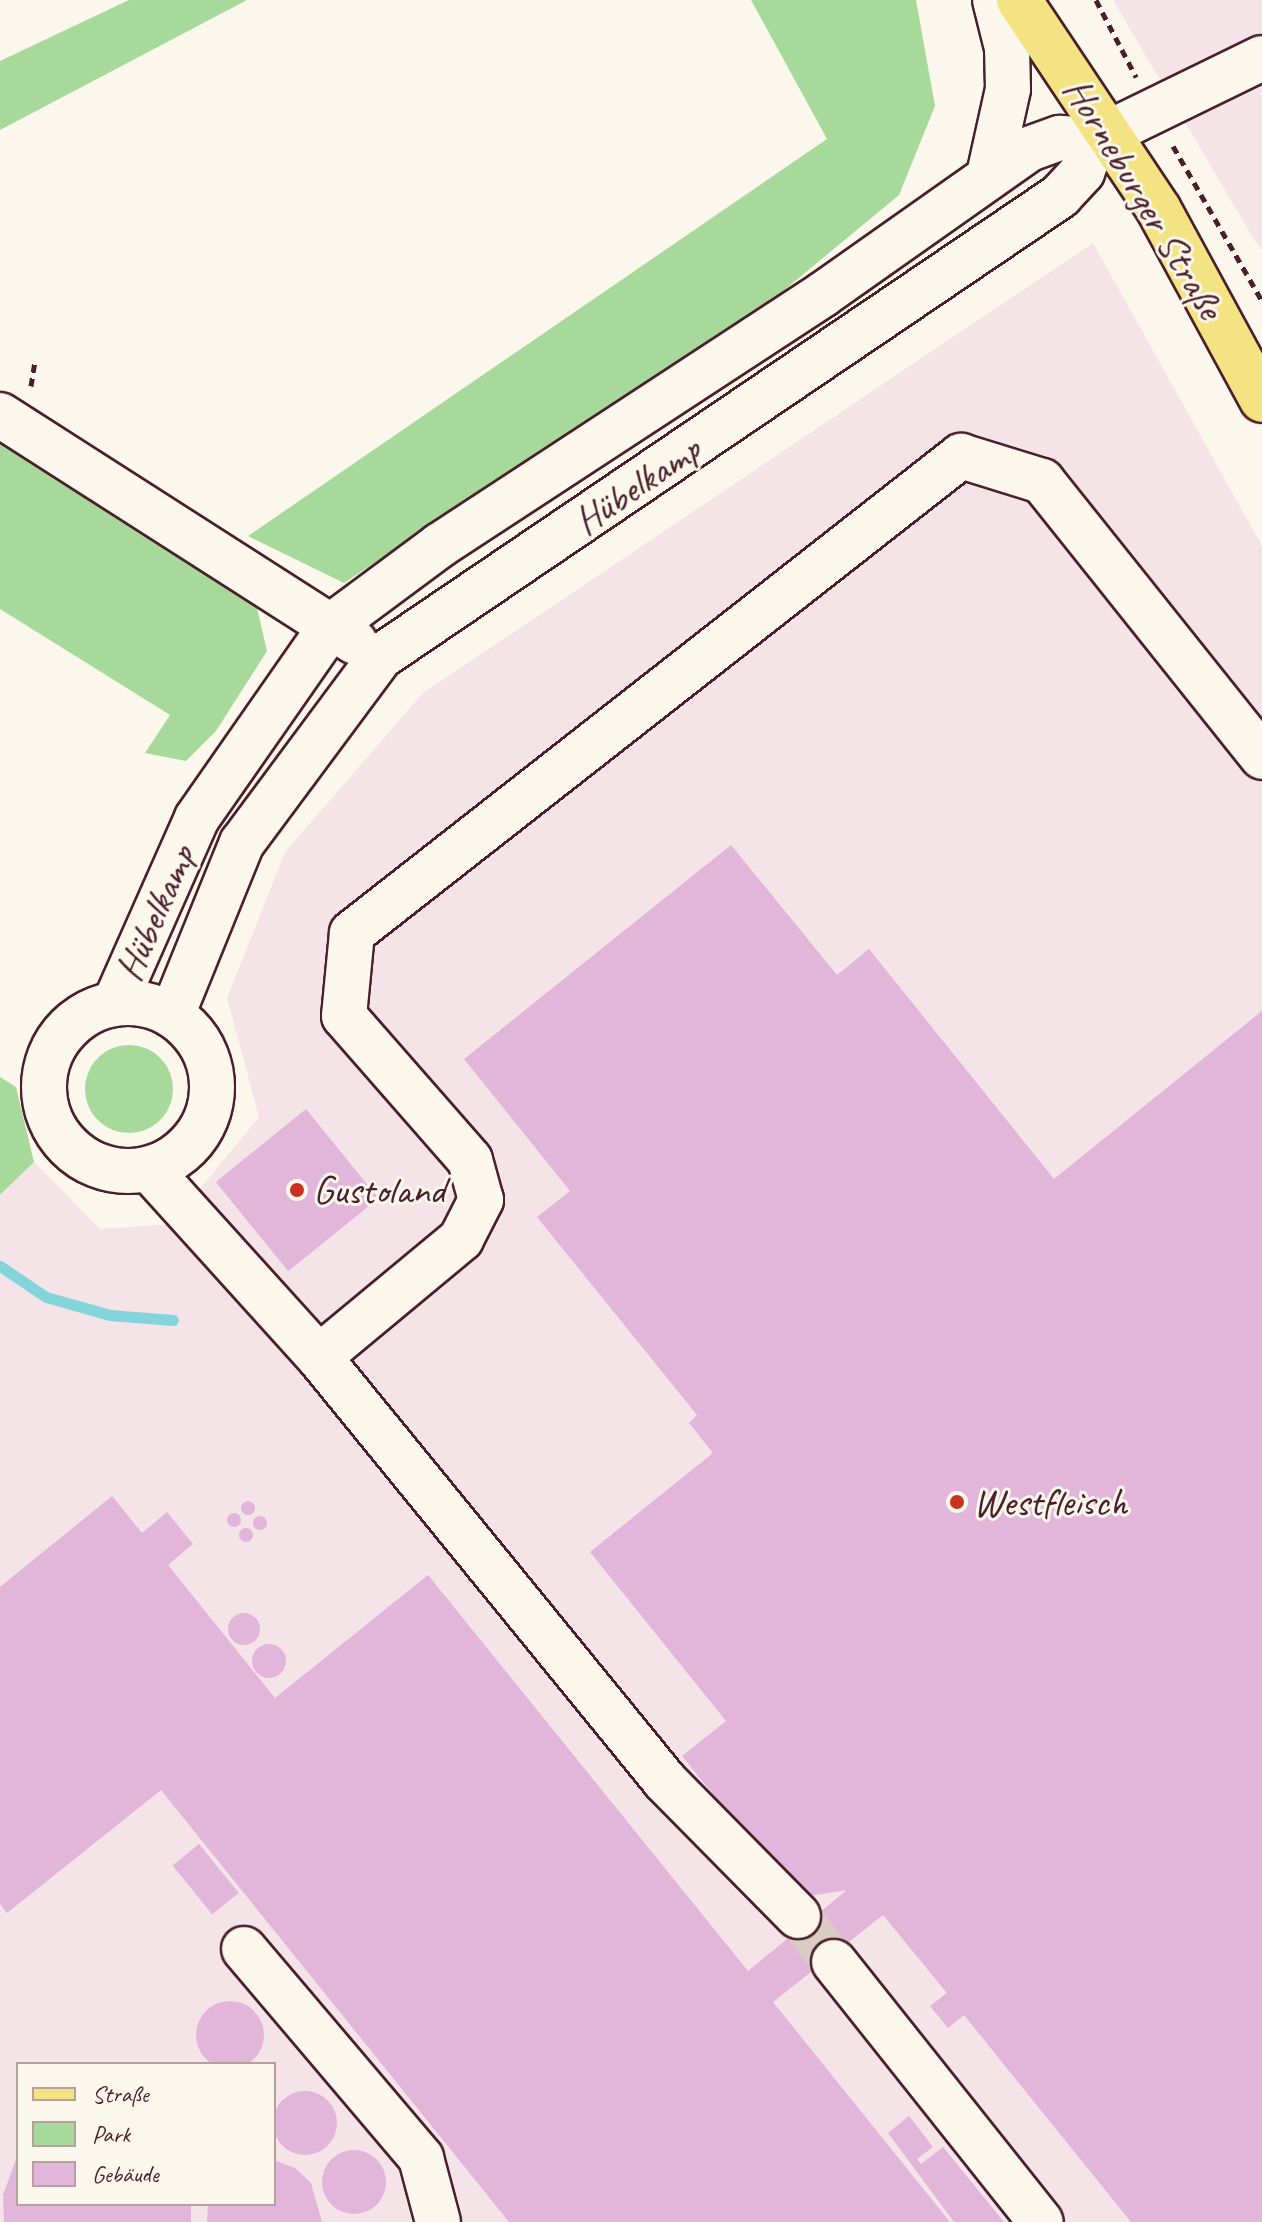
<!DOCTYPE html>
<html>
<head>
<meta charset="utf-8">
<style>
  body { margin:0 }
  #map { position:relative; width:1262px; height:2222px; overflow:hidden; background:#fbf7ec; font-family:Caveat,sans-serif }
  div>[style] { position:absolute }
  [style*='--x'] { left:calc(var(--x)*1px); top:calc(var(--y)*1px); width:calc(var(--w)*1px); rotate:calc(var(--a)*1deg) }
  .built>* { inset:0; background:#f4e3e7 }
  .green>* { inset:0; background:#a7d99a }
  .round { border-radius:50% }
  .stream>* { height:11px; margin:-5.5px; padding:0 5.5px; transform-origin:5.5px; border-radius:5.5px; background:#83d4db }
  .building>* { inset:0; background:#e2b5da; transform-origin:0 0 }
  .minor-tunnel>* { height:44px; margin-top:-22px; transform-origin:0; background:repeating-linear-gradient(90deg,#d8ccc5 0 44px,transparent 0 66px) }
  .path>* { height:5px; margin-top:-2.5px; transform-origin:0; background:repeating-linear-gradient(90deg,#4a1f2b 0 8px,transparent 0 14px) }
  .roads { filter:drop-shadow(2px 0 #4a1f2b) drop-shadow(-2px 0 #4a1f2b) drop-shadow(0 2px #4a1f2b) drop-shadow(0 -2px #4a1f2b) }
  .minor>* { height:44px; margin:-22px; padding:0 22px; transform-origin:22px; border-radius:22px; background:#fbf7ec }
  .minor>.ring { margin:-22px; padding:0; box-sizing:content-box; background:none; border:44px solid #fbf7ec; border-radius:50% }
  .major>* { height:44px; margin:-22px; padding:0 22px; transform-origin:22px; border-radius:22px; background:#f4e382 }
  .dots>* { width:22px; height:22px; translate:-50% -50%; box-sizing:border-box; border:4px solid #fbf7ec; border-radius:50% }
  span { translate:-50% -50%; white-space:nowrap; text-align:center; line-height:1.15; -webkit-text-stroke:6px #fbf7ec; paint-order:stroke }
  .street-label { font-size:40px; color:#4a1f2b }
  .poi-label { font-size:40px; color:#4a1f2b }
  .left { translate:0 -50%; text-align:left }
  .legend { position:absolute; left:16px; top:2062px; width:260px; height:144px; box-sizing:border-box; background:#fbf7ec; border:2px solid #b4a19f; margin:0; padding:10px 14px; list-style:none; font-size:24px; color:#4a1f2b }
  .legend li { display:flex; align-items:center; gap:16px; height:40px }
  .legend b { width:40px; border:2px solid #b4a19f }
</style>
</head>
<body>
<div id="map">
  <div class="built">
    <div style="clip-path:polygon(1113px 0,1262px 0,1262px 251px,1252px 236px)"></div>
    <div style="clip-path:polygon(evenodd,1093px 243px,1262px 546px,1262px 2222px,0 2222px,0 1195px,34px 1162px,100px 1229px,171px 1224px,259px 1117px,227px 998px,285px 852px,423px 693px,1093px 243px,18px 2064px,274px 2064px,274px 2204px,18px 2204px,18px 2064px)"></div>
  </div>
  <div class="green">
    <div style="clip-path:polygon(129px 0,247px 0,0 130px,0 61px)"></div>
    <div style="clip-path:polygon(751px 0,916px 0,935px 106px,899px 195px,771px 301px,344px 583px,248px 536px,827px 139px)"></div>
    <div style="clip-path:polygon(0 435px,256px 604px,267px 651px,216px 731px,186px 761px,145px 753px,170px 715px,0 609px)"></div>
    <div class="round" style="left:85px;top:1045px;width:88px;height:88px"></div>
    <div style="clip-path:polygon(0 1077px,16px 1087px,34px 1162px,0 1195px)"></div>
  </div>
  <div class="stream">
    <div style="--x:0;--y:1266;--w:55;--a:34"></div>
    <div style="--x:46;--y:1297;--w:66;--a:15.7"></div>
    <div style="--x:110;--y:1315;--w:63;--a:4.5"></div>
  </div>
  <div class="building">
    <div style="clip-path:polygon(731px 845px,837px 975px,869px 949px,1054px 1179px,1262px 1011px,1262px 2222px,1131px 2222px,964px 2015px,948px 2028px,930px 2006px,947px 1993px,883px 1915px,773px 2002px,950px 2222px,509px 2222px,161px 1790px,7px 1913px,0 1904px,0 1587px,112px 1496px,142px 1533px,167px 1512px,193px 1544px,168px 1565px,275px 1698px,428px 1575px,748px 1971px,847px 1890px,797px 1898px,682px 1756px,726px 1721px,590px 1552px,713px 1453px,689px 1423px,697px 1415px,537px 1217px,570px 1191px,464px 1059px)"></div>
    <div style="left:306px;top:1109px;width:115px;height:116px;rotate:51deg"></div>
    <div class="round" style="left:241px;top:1501px;width:14px;height:14px"></div>
    <div class="round" style="left:227px;top:1513px;width:14px;height:14px"></div>
    <div class="round" style="left:253px;top:1516px;width:14px;height:14px"></div>
    <div class="round" style="left:239px;top:1528px;width:14px;height:14px"></div>
    <div class="round" style="left:228px;top:1613px;width:32px;height:32px"></div>
    <div class="round" style="left:252px;top:1644px;width:34px;height:34px"></div>
    <div style="left:199px;top:1844px;width:63px;height:34px;rotate:51deg"></div>
    <div class="round" style="left:196px;top:2001px;width:68px;height:68px"></div>
    <div class="round" style="left:273px;top:2091px;width:64px;height:64px"></div>
    <div style="clip-path:polygon(909px 2116px,933px 2147px,917px 2159px,921px 2164px,943px 2147px,1004px 2222px,954px 2222px,888px 2133px)"></div>
    <div class="round" style="left:322px;top:2150px;width:64px;height:64px"></div>
    <div style="clip-path:polygon(18px 2154px,18px 2204px,191px 2204px,191px 2222px,4px 2222px,3px 2195px)"></div>
    <div style="clip-path:polygon(274px 2160px,295px 2168px,311px 2183px,322px 2222px,207px 2222px,208px 2204px,274px 2204px)"></div>
  </div>
  <div class="minor-tunnel">
    <div style="--x:798;--y:1916;--w:58;--a:52"></div>
  </div>
  <div class="path">
    <div style="--x:1096;--y:0;--w:87;--a:62.5"></div>
    <div style="--x:1173;--y:146;--w:179;--a:60.1"></div>
    <div style="--x:31;--y:386;--w:25;--a:-81"></div>
  </div>
  <div class="roads">
    <div class="minor">
      <div style="--x:989;--y:175;--w:88;--a:-77.5"></div>
      <div style="--x:1008;--y:89;--w:41;--a:-91.4"></div>
      <div style="--x:1007;--y:48;--w:49;--a:-104"></div>
      <div style="--x:0;--y:415;--w:421;--a:32.6"></div>
      <div style="--x:115;--y:1003;--w:202;--a:-66.1"></div>
      <div style="--x:197;--y:818;--w:234;--a:-55.1"></div>
      <div style="--x:331;--y:626;--w:136;--a:-36.6"></div>
      <div style="--x:440;--y:545;--w:457;--a:-33.2"></div>
      <div style="--x:822;--y:295;--w:253;--a:-35.2"></div>
      <div style="--x:1029;--y:149;--w:33;--a:-20"></div>
      <div style="--x:1060;--y:138;--w:34;--a:3"></div>
      <div style="--x:1094;--y:140;--w:187;--a:-26"></div>
      <div class="ring" style="left:44px;top:1003px;width:124px;height:124px"></div>
      <div style="--x:172;--y:1015;--w:186;--a:-67.9"></div>
      <div style="--x:242;--y:843;--w:232;--a:-53.4"></div>
      <div style="--x:380;--y:657;--w:822;--a:-34.13"></div>
      <div style="--x:1060;--y:196;--w:33;--a:-47"></div>
      <div style="--x:1082;--y:172;--w:34;--a:-69"></div>
      <div style="--x:149;--y:1169;--w:253;--a:47.9"></div>
      <div style="--x:798;--y:1916;--w:190;--a:-134.6"></div>
      <div style="--x:665;--y:1781;--w:547;--a:-129.22"></div>
      <div style="--x:319;--y:1357;--w:185;--a:-39.7"></div>
      <div style="--x:461;--y:1239;--w:44;--a:-62.9"></div>
      <div style="--x:481;--y:1200;--w:41;--a:-105.4"></div>
      <div style="--x:470;--y:1160;--w:191;--a:-131.2"></div>
      <div style="--x:344;--y:1016;--w:83;--a:-84.5"></div>
      <div style="--x:352;--y:933;--w:774;--a:-38.07"></div>
      <div style="--x:961;--y:456;--w:85;--a:17.2"></div>
      <div style="--x:1042;--y:481;--w:353;--a:51.4"></div>
      <div style="--x:244;--y:1949;--w:274;--a:49.7"></div>
      <div style="--x:421;--y:2158;--w:66;--a:75.1"></div>
      <div style="--x:834;--y:1962;--w:332;--a:51.5"></div>
    </div>
    <div class="major">
      <div style="--x:1019;--y:0;--w:252;--a:56.3"></div>
      <div style="--x:1159;--y:210;--w:216;--a:61.5"></div>
    </div>
  </div>
  <div class="dots">
    <div style="left:297px;top:1190px;background:#c8321e"></div>
    <div style="left:957px;top:1502px;background:#c8321e"></div>
  </div>
  <div class="street-label">
    <span style="left:1144px;top:198px;rotate:59deg">Horneburger Straße</span>
    <span style="left:637px;top:485px;rotate:-34deg">Hübelkamp</span>
    <span style="left:155px;top:913px;rotate:-66deg">Hübelkamp</span>
  </div>
  <div class="poi-label">
    <span class="left" style="left:313px;top:1190px">Gustoland</span>
    <span class="left" style="left:973px;top:1502px">Westfleisch</span>
  </div>
  <ul class="legend">
  <li><b style="height:10px;background:#f4e382"></b>Straße</li>
  <li><b style="height:22px;background:#a7d99a"></b>Park</li>
  <li><b style="height:22px;background:#e2b5da"></b>Gebäude</li>
  </ul>
</div>
</body>
</html>
